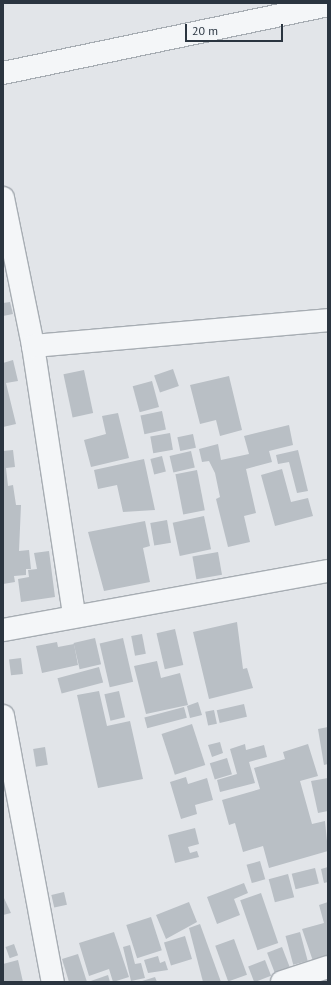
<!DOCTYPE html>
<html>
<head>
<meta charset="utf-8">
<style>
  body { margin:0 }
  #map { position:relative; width:331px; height:985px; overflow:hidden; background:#e2e5e9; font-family:"PT Sans",sans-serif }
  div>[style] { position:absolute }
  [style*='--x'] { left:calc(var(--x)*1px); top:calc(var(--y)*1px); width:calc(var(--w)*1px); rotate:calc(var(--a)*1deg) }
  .building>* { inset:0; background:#b9bfc5; transform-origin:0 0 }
  .roads { filter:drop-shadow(1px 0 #a7adb3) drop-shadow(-1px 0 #a7adb3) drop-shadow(0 1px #a7adb3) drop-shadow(0 -1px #a7adb3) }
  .minor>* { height:22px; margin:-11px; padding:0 11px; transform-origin:11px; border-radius:11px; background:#f4f6f8 }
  span { translate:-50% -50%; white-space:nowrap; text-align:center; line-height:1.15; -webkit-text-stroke:4px #f1f4f7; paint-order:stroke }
  .frame { position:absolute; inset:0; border:4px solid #2b3540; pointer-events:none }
  .scale { position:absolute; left:185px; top:24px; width:98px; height:18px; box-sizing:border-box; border:2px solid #2b3540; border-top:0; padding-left:5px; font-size:12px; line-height:14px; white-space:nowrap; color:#2b3540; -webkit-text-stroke:3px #f1f4f7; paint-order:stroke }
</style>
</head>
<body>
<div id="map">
  <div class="building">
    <div style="clip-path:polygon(10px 302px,13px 314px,3px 316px,3px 303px)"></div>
    <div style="clip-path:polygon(13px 360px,18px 381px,6px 383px,16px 424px,3px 427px,3px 363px)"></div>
    <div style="left:173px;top:369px;width:18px;height:20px;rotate:71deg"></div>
    <div style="left:84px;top:370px;width:44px;height:21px;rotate:78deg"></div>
    <div style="clip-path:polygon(229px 376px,242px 430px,220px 436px,216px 420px,200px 424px,190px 385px)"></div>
    <div style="left:152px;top:381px;width:27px;height:20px;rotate:75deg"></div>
    <div style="left:162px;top:411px;width:19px;height:22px;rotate:78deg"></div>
    <div style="clip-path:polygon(118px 413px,129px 458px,91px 467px,84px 440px,106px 434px,102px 416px)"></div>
    <div style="clip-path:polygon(289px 425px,293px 445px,269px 451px,272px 462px,246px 469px,256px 513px,244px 516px,250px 542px,228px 547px,216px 499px,220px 497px,215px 473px,209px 461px,202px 462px,199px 449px,218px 444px,221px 460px,249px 454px,244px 436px)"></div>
    <div style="left:170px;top:433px;width:17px;height:20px;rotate:80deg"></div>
    <div style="left:193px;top:434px;width:14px;height:16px;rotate:78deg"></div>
    <div style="clip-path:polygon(13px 450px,15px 467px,6px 468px,8px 486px,13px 485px,16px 505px,21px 505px,19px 551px,29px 550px,31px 569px,26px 569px,26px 575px,14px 576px,15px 582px,3px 584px,3px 451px)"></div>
    <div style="clip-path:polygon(298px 450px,308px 491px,297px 493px,289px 462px,278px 464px,276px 455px)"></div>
    <div style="left:191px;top:451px;width:17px;height:22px;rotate:77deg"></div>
    <div style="left:162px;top:456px;width:16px;height:12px;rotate:76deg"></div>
    <div style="clip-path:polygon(144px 459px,155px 510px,123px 512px,117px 485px,98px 489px,94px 470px)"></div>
    <div style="clip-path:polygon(282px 469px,291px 502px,308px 498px,313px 516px,275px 526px,261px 475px)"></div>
    <div style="left:197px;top:470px;width:41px;height:22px;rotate:79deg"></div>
    <div style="left:204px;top:516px;width:34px;height:32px;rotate:78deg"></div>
    <div style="left:167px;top:520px;width:23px;height:17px;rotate:80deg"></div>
    <div style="clip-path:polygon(145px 521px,150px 546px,143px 548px,150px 582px,104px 591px,88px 532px)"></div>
    <div style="clip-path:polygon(49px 551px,55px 597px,21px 602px,18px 579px,29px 577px,28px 570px,37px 569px,34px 553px)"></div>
    <div style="left:218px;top:552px;width:23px;height:26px;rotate:80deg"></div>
    <div style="clip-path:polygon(237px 622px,243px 669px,247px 668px,253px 688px,209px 699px,193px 632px)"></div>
    <div style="left:175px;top:629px;width:37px;height:19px;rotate:77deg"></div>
    <div style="left:142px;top:634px;width:20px;height:11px;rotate:79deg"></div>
    <div style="left:95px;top:638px;width:27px;height:22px;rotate:77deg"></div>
    <div style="left:123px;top:638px;width:45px;height:24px;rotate:77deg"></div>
    <div style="clip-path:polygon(57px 642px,58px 647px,74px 644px,78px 665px,42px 673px,36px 646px)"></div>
    <div style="left:21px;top:658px;width:16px;height:12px;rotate:83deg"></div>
    <div style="clip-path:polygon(157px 661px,161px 678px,180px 673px,188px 705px,146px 714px,134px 666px)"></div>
    <div style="left:99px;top:667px;width:16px;height:43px;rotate:75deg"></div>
    <div style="clip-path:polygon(99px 691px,107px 726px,130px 721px,143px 779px,98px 788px,77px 695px)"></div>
    <div style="left:119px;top:691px;width:27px;height:15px;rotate:77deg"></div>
    <div style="clip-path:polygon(198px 702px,202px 715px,190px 718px,187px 706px)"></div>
    <div style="left:244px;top:704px;width:13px;height:28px;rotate:77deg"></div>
    <div style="left:184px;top:707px;width:11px;height:41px;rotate:75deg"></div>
    <div style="left:214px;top:710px;width:14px;height:9px;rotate:78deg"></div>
    <div style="left:192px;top:724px;width:43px;height:32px;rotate:72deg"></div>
    <div style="clip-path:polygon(328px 727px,328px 764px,324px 765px,318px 729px)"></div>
    <div style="clip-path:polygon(220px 742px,223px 753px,212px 757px,208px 745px)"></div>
    <div style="clip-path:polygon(245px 744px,246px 750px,264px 745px,267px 757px,249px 762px,255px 783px,220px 792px,217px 780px,237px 774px,230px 749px)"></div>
    <div style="clip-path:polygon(308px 744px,318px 776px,300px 781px,312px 824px,325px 821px,328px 851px,269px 868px,263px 846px,243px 852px,235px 823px,229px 825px,222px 800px,260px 789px,254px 768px,285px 759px,283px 752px)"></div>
    <div style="left:45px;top:747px;width:18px;height:12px;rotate:81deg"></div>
    <div style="left:227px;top:758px;width:17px;height:18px;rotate:73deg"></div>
    <div style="clip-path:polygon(186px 777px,188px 784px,207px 778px,213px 800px,195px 805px,197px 814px,181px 819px,170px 782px)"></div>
    <div style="clip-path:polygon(328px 778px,328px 811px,318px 813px,311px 781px)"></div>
    <div style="clip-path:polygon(195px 828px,199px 844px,188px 847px,190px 853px,197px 851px,199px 857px,175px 863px,168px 835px)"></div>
    <div style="left:260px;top:861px;width:19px;height:14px;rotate:74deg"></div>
    <div style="clip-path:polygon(328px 867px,328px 882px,324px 883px,321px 869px)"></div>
    <div style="left:315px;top:868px;width:16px;height:24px;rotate:76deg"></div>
    <div style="left:288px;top:874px;width:24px;height:20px;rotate:75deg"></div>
    <div style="clip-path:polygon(244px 883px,248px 893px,234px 899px,240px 915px,217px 924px,207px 897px)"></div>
    <div style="left:64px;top:892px;width:13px;height:13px;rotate:77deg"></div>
    <div style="left:261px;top:893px;width:53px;height:22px;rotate:71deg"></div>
    <div style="clip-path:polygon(3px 896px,11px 913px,3px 915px)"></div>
    <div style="clip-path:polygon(189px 902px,197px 922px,166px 939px,156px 915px)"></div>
    <div style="clip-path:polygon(328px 902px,328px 960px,314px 964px,302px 929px,324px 923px,319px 905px)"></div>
    <div style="left:151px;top:917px;width:35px;height:26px;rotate:72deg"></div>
    <div style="clip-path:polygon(200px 924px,221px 982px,203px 982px,189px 928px)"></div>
    <div style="clip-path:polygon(114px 932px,129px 977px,113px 982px,109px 969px,89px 976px,79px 943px)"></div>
    <div style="left:300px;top:932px;width:30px;height:15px;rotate:75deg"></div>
    <div style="left:185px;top:936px;width:24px;height:22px;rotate:73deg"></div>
    <div style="left:234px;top:939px;width:38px;height:20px;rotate:70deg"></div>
    <div style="left:14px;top:944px;width:12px;height:9px;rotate:70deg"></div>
    <div style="clip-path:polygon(130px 945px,135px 964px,141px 963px,145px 978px,131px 981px,123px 947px)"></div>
    <div style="left:282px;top:947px;width:22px;height:16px;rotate:69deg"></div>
    <div style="clip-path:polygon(78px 954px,87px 982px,69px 982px,62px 959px)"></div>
    <div style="clip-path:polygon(158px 956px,160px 963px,165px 961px,168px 970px,148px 973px,144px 960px)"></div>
    <div style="clip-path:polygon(18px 960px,23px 982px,3px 982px,3px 964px)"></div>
    <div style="left:265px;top:960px;width:17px;height:18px;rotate:69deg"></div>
    <div style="clip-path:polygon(328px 973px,328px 982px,302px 982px)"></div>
    <div style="clip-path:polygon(108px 975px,110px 982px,88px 982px)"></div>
    <div style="clip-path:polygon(155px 977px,157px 982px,139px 982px)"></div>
  </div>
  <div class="roads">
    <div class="minor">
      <div style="--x:3;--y:73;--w:332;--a:-11.8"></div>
      <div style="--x:3;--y:198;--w:151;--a:78.5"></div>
      <div style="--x:33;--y:346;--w:271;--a:81.3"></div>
      <div style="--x:33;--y:346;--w:296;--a:-5"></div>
      <div style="--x:3;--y:630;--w:330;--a:-10.3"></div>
      <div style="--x:3;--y:716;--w:271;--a:79.4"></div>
      <div style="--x:282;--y:982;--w:48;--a:-18.1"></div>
    </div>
  </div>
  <div class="frame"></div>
  <div class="scale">20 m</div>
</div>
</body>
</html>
